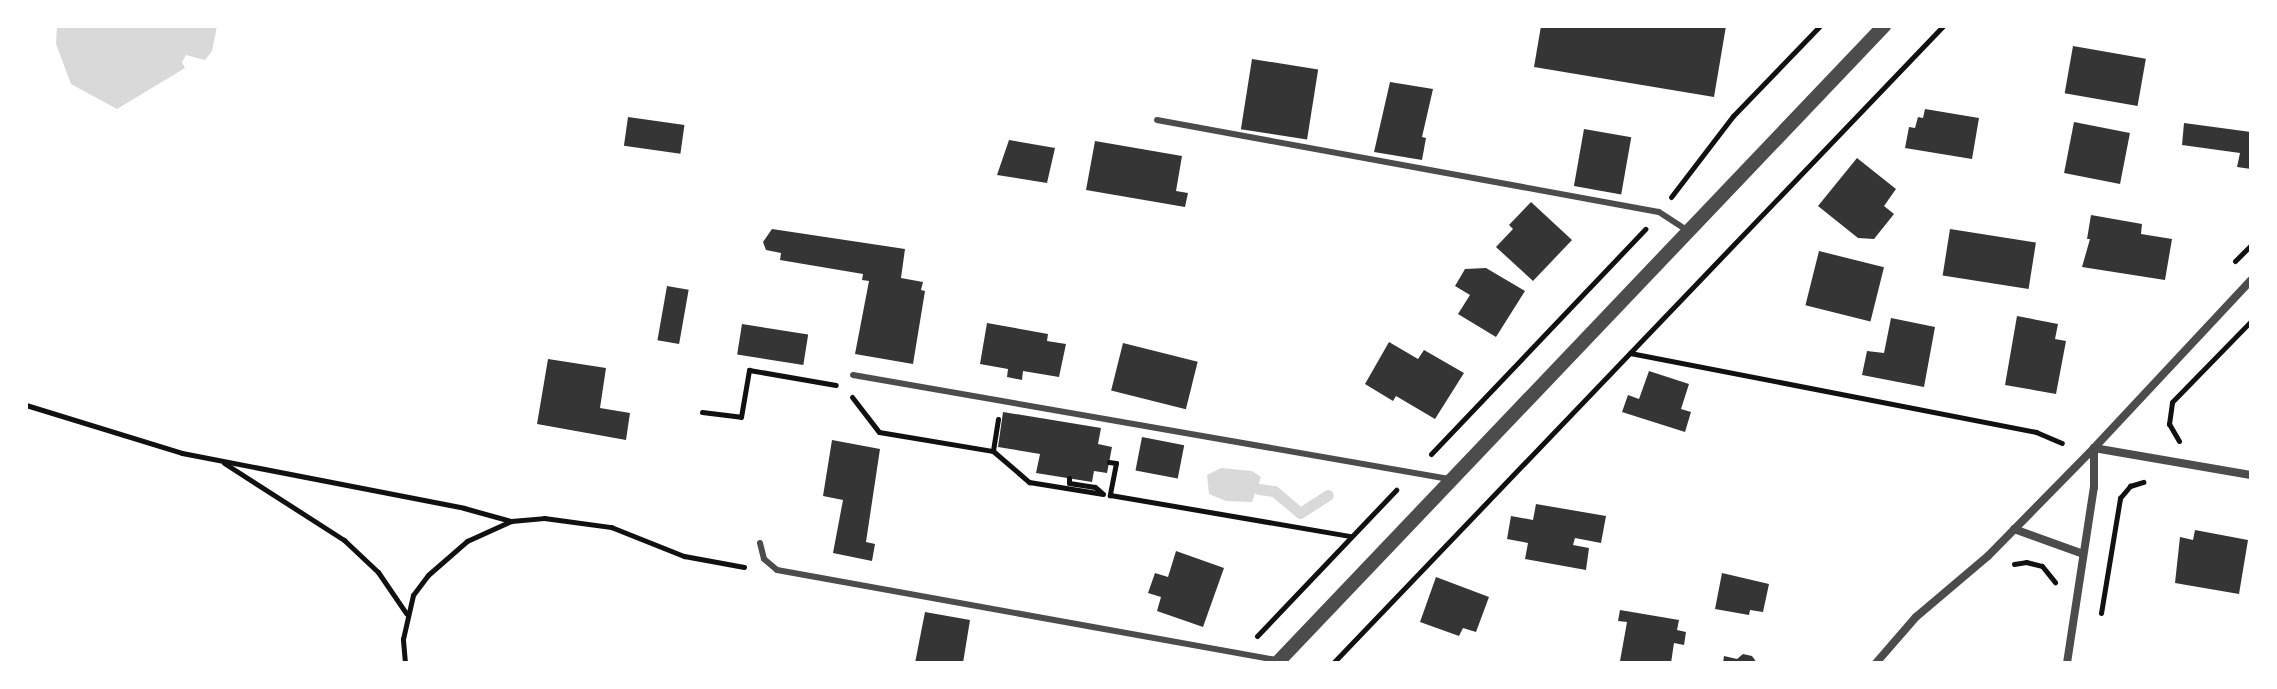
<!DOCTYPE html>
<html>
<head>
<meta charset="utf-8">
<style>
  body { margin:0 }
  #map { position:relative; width:2277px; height:689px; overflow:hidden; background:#fff; font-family:"Open Sans",sans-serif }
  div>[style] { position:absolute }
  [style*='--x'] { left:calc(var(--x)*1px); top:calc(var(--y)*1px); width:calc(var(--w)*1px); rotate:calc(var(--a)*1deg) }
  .water>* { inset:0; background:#d9d9d9 }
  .stream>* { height:11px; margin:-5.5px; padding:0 5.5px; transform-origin:5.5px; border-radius:5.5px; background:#d9d9d9 }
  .building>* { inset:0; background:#353535; transform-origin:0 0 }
  .path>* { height:5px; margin:-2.5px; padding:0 2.5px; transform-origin:2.5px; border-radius:2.5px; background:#111 }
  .service>* { height:6px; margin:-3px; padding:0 3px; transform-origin:3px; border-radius:3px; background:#4c4c4c }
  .minor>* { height:8px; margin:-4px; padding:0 4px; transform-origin:4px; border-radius:4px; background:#4c4c4c }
  .tertiary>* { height:14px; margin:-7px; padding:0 7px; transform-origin:7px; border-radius:7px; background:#4c4c4c }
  span { translate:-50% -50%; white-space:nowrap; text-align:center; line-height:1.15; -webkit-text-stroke:8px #fff; paint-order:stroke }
  .frame { position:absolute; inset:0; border:28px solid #fff; pointer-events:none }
</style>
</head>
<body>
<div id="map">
  <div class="water">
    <div style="clip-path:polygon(57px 26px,217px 26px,212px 51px,205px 60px,186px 55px,182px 62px,185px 68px,117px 109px,71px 84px,56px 44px)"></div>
    <div style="clip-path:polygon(1221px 468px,1252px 471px,1261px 477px,1252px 502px,1226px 501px,1209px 494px,1207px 475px)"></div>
  </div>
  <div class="stream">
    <div style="--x:1259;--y:489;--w:15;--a:8"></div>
    <div style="--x:1274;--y:491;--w:34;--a:40"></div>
    <div style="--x:1300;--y:513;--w:33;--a:-33"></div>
  </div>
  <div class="building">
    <div style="clip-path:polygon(1541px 26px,1726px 26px,1714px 97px,1534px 67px)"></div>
    <div style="left:2073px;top:46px;width:74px;height:48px;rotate:10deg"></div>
    <div style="left:1252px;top:59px;width:67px;height:71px;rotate:9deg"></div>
    <div style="clip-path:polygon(1390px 82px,1433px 89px,1422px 137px,1426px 138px,1422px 160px,1374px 152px)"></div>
    <div style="clip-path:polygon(1925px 109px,1979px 118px,1972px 159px,1905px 148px,1909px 127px,1915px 128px,1918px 117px,1923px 118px)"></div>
    <div style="left:628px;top:117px;width:57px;height:29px;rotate:8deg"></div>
    <div style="left:2074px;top:122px;width:57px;height:52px;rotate:11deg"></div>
    <div style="clip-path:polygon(2184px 123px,2251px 132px,2251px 169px,2237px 167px,2240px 153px,2182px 145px)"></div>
    <div style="left:1584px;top:129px;width:48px;height:58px;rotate:10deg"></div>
    <div style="clip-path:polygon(1009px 140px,1055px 148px,1047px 183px,997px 175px)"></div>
    <div style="clip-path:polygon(1095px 141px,1182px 156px,1176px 191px,1188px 193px,1185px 207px,1086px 190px)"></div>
    <div style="clip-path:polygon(1857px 158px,1896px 189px,1884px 206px,1894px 214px,1874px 239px,1858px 238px,1818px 206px)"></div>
    <div style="clip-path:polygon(1531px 202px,1572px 240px,1533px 281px,1496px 247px,1513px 229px,1509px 225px)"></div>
    <div style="clip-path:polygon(2091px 215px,2142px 224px,2141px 234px,2172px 239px,2165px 280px,2082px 267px,2090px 239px,2087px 239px)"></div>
    <div style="clip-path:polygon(772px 229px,905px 249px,901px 278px,923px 282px,921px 290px,925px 291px,913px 364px,855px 354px,869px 281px,862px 280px,863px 274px,780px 260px,781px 253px,766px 250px,763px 242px)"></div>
    <div style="left:1950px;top:229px;width:87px;height:47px;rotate:9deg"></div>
    <div style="left:1819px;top:251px;width:67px;height:56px;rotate:14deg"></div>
    <div style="clip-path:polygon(1486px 268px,1525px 291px,1496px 337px,1458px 314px,1470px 295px,1455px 286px,1465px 269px)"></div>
    <div style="left:667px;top:286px;width:22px;height:55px;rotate:10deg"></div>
    <div style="clip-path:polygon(2017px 316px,2058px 324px,2055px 339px,2066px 341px,2056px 394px,2005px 385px)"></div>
    <div style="clip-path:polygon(1891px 318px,1935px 327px,1924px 387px,1862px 375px,1867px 351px,1884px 353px)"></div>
    <div style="clip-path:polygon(987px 323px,1048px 334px,1047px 341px,1066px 344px,1059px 377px,1023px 371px,1022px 380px,1007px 377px,1008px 369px,980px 364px)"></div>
    <div style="left:742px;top:324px;width:67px;height:31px;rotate:9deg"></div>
    <div style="clip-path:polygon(1389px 342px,1418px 359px,1424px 350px,1464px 373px,1435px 419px,1396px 396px,1393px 401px,1365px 384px)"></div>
    <div style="left:1123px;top:343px;width:77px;height:49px;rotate:14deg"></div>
    <div style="clip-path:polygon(548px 359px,606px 368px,600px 408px,630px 413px,626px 440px,537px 424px)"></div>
    <div style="clip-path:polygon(1649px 371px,1689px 384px,1681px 409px,1691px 412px,1685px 432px,1622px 412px,1628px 395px,1639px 399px)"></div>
    <div style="clip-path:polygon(1003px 412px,1101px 428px,1098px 444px,1112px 447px,1107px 473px,1094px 471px,1092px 482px,1036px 473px,1040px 454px,998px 447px)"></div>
    <div style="left:1142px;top:437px;width:43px;height:34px;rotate:11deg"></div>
    <div style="clip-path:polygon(832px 440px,880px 449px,866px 542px,875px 544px,872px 561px,833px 553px,843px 500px,823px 496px)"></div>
    <div style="clip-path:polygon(1536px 504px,1606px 516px,1601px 543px,1575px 538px,1573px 545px,1589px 548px,1586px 570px,1525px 559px,1528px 543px,1507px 539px,1511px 516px,1533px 520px)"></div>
    <div style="clip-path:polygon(2195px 530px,2248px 540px,2239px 594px,2175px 583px,2180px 537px,2193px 540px)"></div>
    <div style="clip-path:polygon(1176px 551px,1224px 568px,1203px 627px,1157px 611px,1161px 597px,1148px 593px,1155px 573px,1168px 577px)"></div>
    <div style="clip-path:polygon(1722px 573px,1769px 584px,1763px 612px,1750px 610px,1749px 615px,1715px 609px)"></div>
    <div style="clip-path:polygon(1436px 577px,1489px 597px,1476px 632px,1463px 628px,1459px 636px,1420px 622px)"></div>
    <div style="clip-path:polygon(1620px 610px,1679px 620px,1677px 630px,1686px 632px,1684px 645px,1674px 643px,1671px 663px,1620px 661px,1627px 622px,1618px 621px)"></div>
    <div style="clip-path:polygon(925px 612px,970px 620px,963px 663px,915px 663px)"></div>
    <div style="clip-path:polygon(1743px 654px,1752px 656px,1757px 663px,1723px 663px,1724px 656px,1737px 659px)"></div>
  </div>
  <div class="path">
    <div style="--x:1671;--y:197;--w:102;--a:-52.6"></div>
    <div style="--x:1733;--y:116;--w:125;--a:-46"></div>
    <div style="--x:2235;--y:261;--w:23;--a:-45"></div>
    <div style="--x:1630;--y:353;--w:414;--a:11"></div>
    <div style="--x:2036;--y:432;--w:28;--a:23"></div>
    <div style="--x:852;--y:397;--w:44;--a:52.4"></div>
    <div style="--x:879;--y:432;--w:116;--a:9.5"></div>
    <div style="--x:26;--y:405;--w:163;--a:17.1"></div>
    <div style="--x:182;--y:453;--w:287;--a:11"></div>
    <div style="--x:464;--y:508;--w:49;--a:15.5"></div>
    <div style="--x:702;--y:412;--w:39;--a:7"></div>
    <div style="--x:741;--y:417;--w:48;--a:-80.3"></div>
    <div style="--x:749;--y:370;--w:88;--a:9.8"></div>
    <div style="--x:998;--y:419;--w:32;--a:99"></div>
    <div style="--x:993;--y:451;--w:48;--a:40.7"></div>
    <div style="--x:1029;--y:482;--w:75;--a:9.2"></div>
    <div style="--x:2179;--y:441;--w:20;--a:-120"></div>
    <div style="--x:2169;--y:424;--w:22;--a:-82"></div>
    <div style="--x:2172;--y:402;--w:113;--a:-45.7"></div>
    <div style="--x:1431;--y:454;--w:311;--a:-46.4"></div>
    <div style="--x:1109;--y:462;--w:7;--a:8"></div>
    <div style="--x:1116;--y:463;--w:33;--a:101"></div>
    <div style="--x:1110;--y:495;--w:244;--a:9.7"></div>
    <div style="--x:224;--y:463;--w:143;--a:32.7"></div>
    <div style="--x:344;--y:540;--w:47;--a:43.3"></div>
    <div style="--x:378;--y:572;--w:50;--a:55.7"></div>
    <div style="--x:1069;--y:478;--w:5;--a:90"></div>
    <div style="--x:1069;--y:483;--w:26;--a:9"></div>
    <div style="--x:1095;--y:487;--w:9;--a:41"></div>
    <div style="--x:2014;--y:564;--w:12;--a:-9"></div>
    <div style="--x:2026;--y:562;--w:16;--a:14"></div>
    <div style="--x:2042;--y:566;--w:21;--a:51"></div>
    <div style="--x:2101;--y:613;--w:117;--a:-80.6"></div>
    <div style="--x:2120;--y:498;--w:16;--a:-50"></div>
    <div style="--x:2130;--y:486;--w:14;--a:-17"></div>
    <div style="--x:1257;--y:636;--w:202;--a:-46.4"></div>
    <div style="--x:405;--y:663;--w:24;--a:-95"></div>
    <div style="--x:403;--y:639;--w:45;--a:-77.2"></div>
    <div style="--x:413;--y:595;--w:25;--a:-53"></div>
    <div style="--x:428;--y:575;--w:52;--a:-41.1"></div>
    <div style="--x:467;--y:541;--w:48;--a:-24.4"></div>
    <div style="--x:511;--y:521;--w:33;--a:-5"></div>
    <div style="--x:544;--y:518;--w:68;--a:7.7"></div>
    <div style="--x:611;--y:527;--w:79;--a:21.7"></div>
    <div style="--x:684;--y:556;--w:61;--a:10.4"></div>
    <div style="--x:1333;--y:663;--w:882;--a:-46.24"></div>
  </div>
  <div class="service">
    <div style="--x:1157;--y:120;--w:510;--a:10.39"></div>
    <div style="--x:1659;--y:212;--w:33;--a:33"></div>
    <div style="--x:853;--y:375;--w:605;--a:9.9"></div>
    <div style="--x:760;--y:543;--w:16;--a:76"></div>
    <div style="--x:764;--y:559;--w:17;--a:40"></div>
    <div style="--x:777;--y:570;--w:507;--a:10.22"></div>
  </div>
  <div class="minor">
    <div style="--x:2094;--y:448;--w:159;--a:9.8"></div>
    <div style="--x:2014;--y:529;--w:73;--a:19.9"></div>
    <div style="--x:1876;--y:663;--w:61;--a:-49"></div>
    <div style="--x:1916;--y:617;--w:94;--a:-40.3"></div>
    <div style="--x:1988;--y:556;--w:151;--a:-45.5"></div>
    <div style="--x:2094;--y:448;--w:230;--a:-46.9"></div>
    <div style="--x:2067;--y:663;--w:178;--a:-81.3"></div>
    <div style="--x:2094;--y:487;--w:39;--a:-90"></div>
  </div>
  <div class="tertiary">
    <div style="--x:1277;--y:663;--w:880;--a:-46.38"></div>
  </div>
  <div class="frame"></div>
</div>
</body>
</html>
